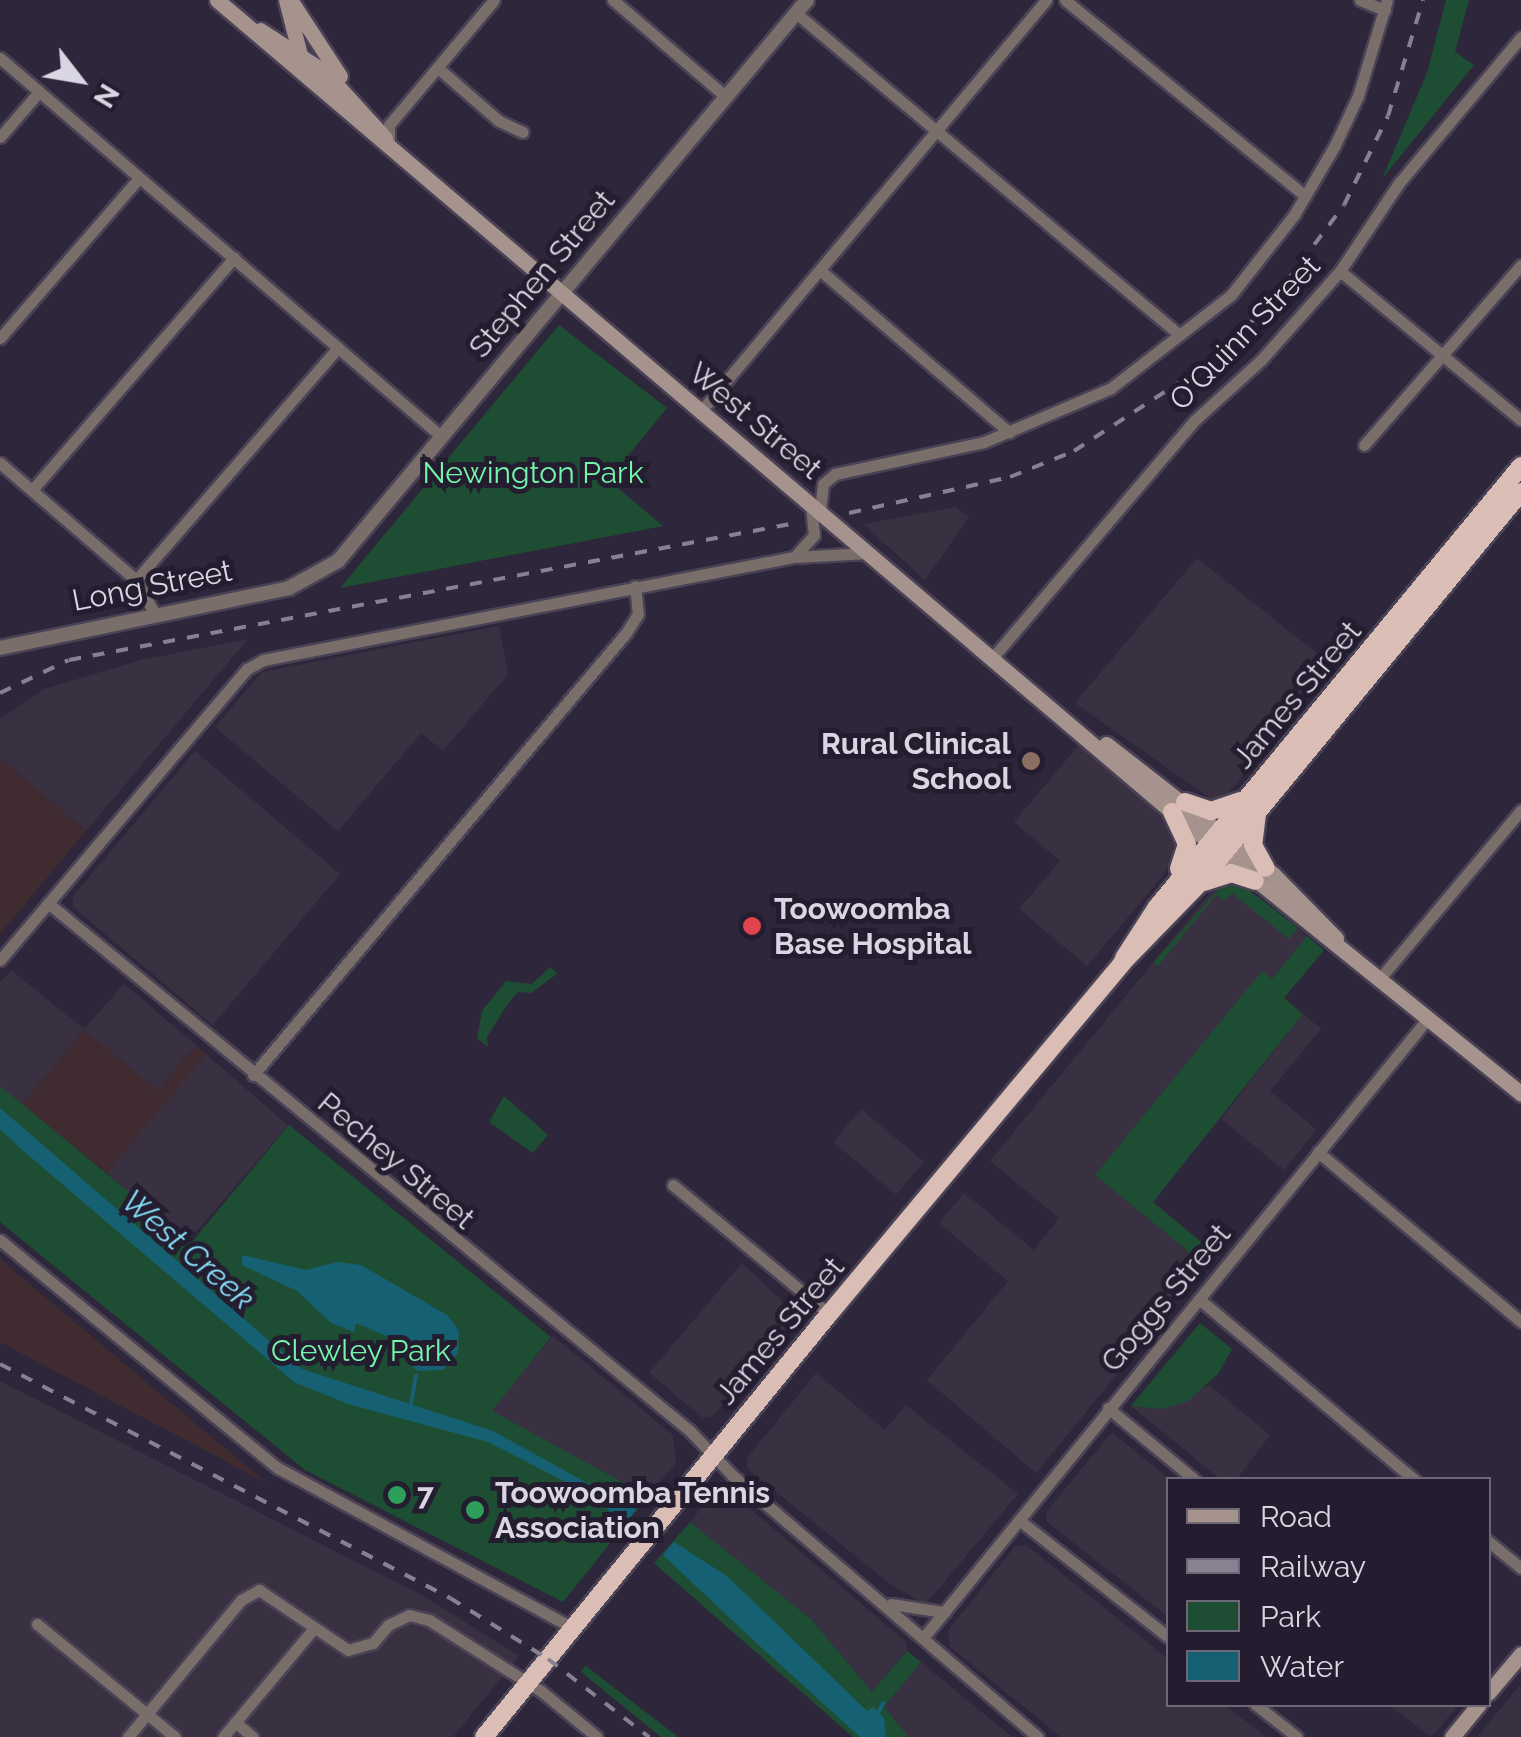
<!DOCTYPE html>
<html>
<head>
<meta charset="utf-8">
<style>
  body { margin:0 }
  #map { position:relative; width:1521px; height:1737px; overflow:hidden; background:#2e263a; font-family:Raleway,sans-serif }
  div>[style] { position:absolute }
  [style*='--x'] { left:calc(var(--x)*1px); top:calc(var(--y)*1px); width:calc(var(--w)*1px); rotate:calc(var(--a)*1deg) }
  .commercial>* { inset:0; background:#393141; transform-origin:0 0 }
  .industrial>* { inset:0; background:#402c30 }
  .green>* { inset:0; background:#1d4e33 }
  .water>* { inset:0; background:#166073 }
  .stream>* { height:4px; margin:-2px; padding:0 2px; transform-origin:2px; border-radius:2px; background:#166073 }
  .roads { filter:drop-shadow(2px 0 #4a4255) drop-shadow(-2px 0 #4a4255) drop-shadow(0 2px #4a4255) drop-shadow(0 -2px #4a4255) }
  .minor>* { height:11px; margin:-5.5px; padding:0 5.5px; transform-origin:5.5px; border-radius:5.5px; background:#7a6e6a }
  .tertiary>* { height:14px; margin:-7px; padding:0 7px; transform-origin:7px; border-radius:7px; background:#7a6e6a }
  .secondary>* { height:15px; margin:-7.5px; padding:0 7.5px; transform-origin:7.5px; border-radius:7.5px; background:#a7938d }
  .trunk>* { height:18px; margin:-9px; padding:0 9px; transform-origin:9px; border-radius:9px; background:#dabeb6 }
  .rail>* { height:4px; margin-top:-2px; transform-origin:0; background:repeating-linear-gradient(90deg,#888192 0 12px,transparent 0 24px) }
  .dots>* { width:28px; height:28px; translate:-50% -50%; box-sizing:border-box; border:5px solid #241d2f; border-radius:50% }
  span { translate:-50% -50%; white-space:nowrap; text-align:center; line-height:1.15; -webkit-text-stroke:10px #241d2f; paint-order:stroke }
  .street-label { font-size:30px; color:#dad5e2 }
  .park-label { font-size:30px; color:#75f5ac }
  .poi-label { font-size:30px; color:#dad5e2; font-weight:700 }
  .right { translate:-100% -50%; text-align:right }
  .left { translate:0 -50%; text-align:left }
  .water-label { font-size:32px; color:#85def8; font-style:italic }
  .legend { position:absolute; left:1166px; top:1477px; width:325px; height:230px; box-sizing:border-box; background:#241d2f; border:2px solid #6d6777; margin:0; padding:12px 18px; list-style:none; font-size:30px; color:#dad5e2 }
  .legend li { display:flex; align-items:center; gap:20px; height:50px }
  .legend b { width:50px; border:2px solid #6d6777 }
  .north { position:absolute; left:30px; top:30px; width:100px; height:100px; -webkit-text-stroke:8px #241d2f; paint-order:stroke; rotate:121deg; font-size:28px; font-weight:700; line-height:40px; text-align:center; color:#dad5e2 }
  .north::after { content:''; display:block; margin:auto; width:35px; height:45px; background:#dad5e2; clip-path:polygon(50% 0,100% 100%,50% 72%,0 100%) }
</style>
</head>
<body>
<div id="map">
  <div class="commercial">
    <div style="clip-path:polygon(956px 507px,969px 517px,925px 580px,863px 524px)"></div>
    <div style="clip-path:polygon(1197px 558px,1333px 666px,1226px 796px,1214px 801px,1075px 703px)"></div>
    <div style="clip-path:polygon(499px 626px,508px 674px,443px 751px,421px 733px,338px 831px,215px 727px,262px 672px)"></div>
    <div style="clip-path:polygon(248px 639px,86px 831px,0 758px,0 719px,44px 689px,141px 660px)"></div>
    <div style="clip-path:polygon(1078px 746px,1168px 821px,1177px 836px,1166px 872px,1087px 966px,1019px 909px,1060px 861px,1014px 822px)"></div>
    <div style="clip-path:polygon(195px 751px,340px 874px,213px 1025px,73px 907px,73px 896px)"></div>
    <div style="clip-path:polygon(1228px 883px,1258px 896px,1307px 936px,1272px 979px,1262px 972px,1095px 1175px,1206px 1266px,1036px 1473px,927px 1380px,1008px 1281px,939px 1223px,964px 1193px,1034px 1250px,1059px 1218px,990px 1161px,1211px 892px)"></div>
    <div style="clip-path:polygon(11px 970px,84px 1029px,124px 984px,196px 1045px,158px 1091px,84px 1030px,22px 1105px,0 1086px,0 983px)"></div>
    <div style="clip-path:polygon(1303px 1014px,1321px 1029px,1270px 1091px,1317px 1130px,1284px 1170px,1221px 1119px)"></div>
    <div style="left:206px;top:1054px;width:109px;height:155px;rotate:41deg"></div>
    <div style="left:861px;top:1109px;width:82px;height:43px;rotate:40deg"></div>
    <div style="clip-path:polygon(742px 1263px,797px 1316px,712px 1417px,703px 1418px,649px 1373px)"></div>
    <div style="clip-path:polygon(553px 1336px,673px 1435px,676px 1463px,648px 1496px,491px 1411px)"></div>
    <div style="clip-path:polygon(816px 1373px,885px 1430px,906px 1405px,1018px 1494px,926px 1604px,891px 1585px,747px 1468px,747px 1458px)"></div>
    <div style="clip-path:polygon(0 1381px,422px 1595px,519px 1656px,453px 1737px,0 1737px)"></div>
    <div style="clip-path:polygon(1209px 1385px,1270px 1435px,1237px 1479px,1220px 1479px,1131px 1406px,1163px 1409px)"></div>
    <div style="clip-path:polygon(1112px 1432px,1169px 1479px,1168px 1617px,1047px 1522px,1046px 1512px)"></div>
    <div style="clip-path:polygon(727px 1489px,906px 1642px,907px 1651px,872px 1692px,811px 1619px,690px 1522px,716px 1490px)"></div>
    <div style="clip-path:polygon(1026px 1545px,1168px 1659px,1168px 1704px,1225px 1705px,1266px 1737px,1061px 1737px,950px 1647px,948px 1631px,1015px 1546px)"></div>
    <div style="clip-path:polygon(921px 1662px,1012px 1737px,909px 1737px,884px 1707px)"></div>
    <div style="clip-path:polygon(1521px 1684px,1521px 1737px,1477px 1737px)"></div>
    <div style="clip-path:polygon(1389px 1705px,1459px 1705px,1431px 1737px)"></div>
  </div>
  <div class="industrial">
    <div style="clip-path:polygon(0 758px,86px 831px,0 934px)"></div>
    <div style="clip-path:polygon(84px 1030px,158px 1091px,196px 1045px,206px 1054px,107px 1173px,22px 1105px)"></div>
    <div style="clip-path:polygon(0 1259px,191px 1420px,267px 1483px,0 1342px)"></div>
  </div>
  <div class="green">
    <div style="clip-path:polygon(1446px 0,1469px 0,1455px 52px,1474px 65px,1382px 179px,1427px 73px)"></div>
    <div style="clip-path:polygon(559px 325px,667px 408px,608px 480px,663px 526px,340px 588px)"></div>
    <div style="clip-path:polygon(1223px 884px,1247px 889px,1298px 928px,1289px 939px,1232px 893px,1225px 901px,1216px 895px,1158px 966px,1153px 963px)"></div>
    <div style="clip-path:polygon(1307px 936px,1324px 950px,1284px 998px,1303px 1014px,1153px 1202px,1216px 1254px,1206px 1266px,1095px 1175px,1262px 971px,1272px 979px)"></div>
    <div style="clip-path:polygon(550px 967px,557px 973px,553px 977px,531px 993px,518px 992px,507px 1005px,487px 1037px,488px 1047px,477px 1038px,482px 1011px,506px 981px,532px 984px)"></div>
    <div style="clip-path:polygon(0 1086px,191px 1243px,289px 1125px,551px 1337px,492px 1411px,648px 1496px,563px 1602px,305px 1470px,0 1222px)"></div>
    <div style="clip-path:polygon(504px 1096px,548px 1135px,533px 1153px,489px 1122px)"></div>
    <div style="clip-path:polygon(1200px 1323px,1232px 1349px,1218px 1374px,1188px 1401px,1162px 1409px,1131px 1406px)"></div>
    <div style="clip-path:polygon(690px 1522px,811px 1619px,872px 1692px,907px 1651px,921px 1662px,884px 1707px,909px 1737px,853px 1737px,654px 1563px)"></div>
    <div style="clip-path:polygon(585px 1666px,586px 1666px,678px 1737px,661px 1737px,581px 1672px)"></div>
  </div>
  <div class="water">
    <div style="clip-path:polygon(0 1108px,302px 1369px,493px 1431px,636px 1510px,625px 1523px,583px 1491px,488px 1442px,348px 1404px,294px 1382px,20px 1148px,0 1129px)"></div>
    <div style="clip-path:polygon(242px 1255px,306px 1270px,337px 1262px,361px 1265px,447px 1315px,459px 1331px,458px 1353px,443px 1370px,417px 1371px,386px 1336px,356px 1323px,354px 1332px,331px 1323px,297px 1291px,242px 1265px)"></div>
    <div style="clip-path:polygon(674px 1542px,727px 1576px,867px 1711px,873px 1707px,884px 1718px,886px 1737px,860px 1737px,751px 1638px,663px 1555px)"></div>
  </div>
  <div class="stream">
    <div style="--x:411;--y:1404;--w:29;--a:-80"></div>
    <div style="--x:876;--y:1717;--w:16;--a:-63"></div>
  </div>
  <div class="roads">
    <div class="minor">
      <div style="--x:613;--y:0;--w:149;--a:40.6"></div>
      <div style="--x:1065;--y:0;--w:310;--a:39.2"></div>
      <div style="--x:1360;--y:0;--w:27;--a:22"></div>
      <div style="--x:796;--y:13;--w:500;--a:40"></div>
      <div style="--x:0;--y:58;--w:582;--a:40.61"></div>
      <div style="--x:438;--y:68;--w:81;--a:41"></div>
      <div style="--x:499;--y:121;--w:26;--a:25"></div>
      <div style="--x:0;--y:137;--w:60;--a:-49.1"></div>
      <div style="--x:389;--y:142;--w:17;--a:-90"></div>
      <div style="--x:389;--y:125;--w:163;--a:-50"></div>
      <div style="--x:821;--y:271;--w:248;--a:40.6"></div>
      <div style="--x:1340;--y:271;--w:234;--a:39.5"></div>
      <div style="--x:0;--y:338;--w:212;--a:-49"></div>
      <div style="--x:701;--y:411;--w:537;--a:-49.99"></div>
      <div style="--x:1364;--y:445;--w:239;--a:-48.9"></div>
      <div style="--x:0;--y:463;--w:179;--a:40.7"></div>
      <div style="--x:136;--y:580;--w:38;--a:61"></div>
      <div style="--x:32;--y:490;--w:308;--a:-49"></div>
      <div style="--x:820;--y:512;--w:28;--a:-84"></div>
      <div style="--x:823;--y:484;--w:16;--a:-40"></div>
      <div style="--x:835;--y:474;--w:152;--a:-12.1"></div>
      <div style="--x:984;--y:442;--w:138;--a:-23"></div>
      <div style="--x:1111;--y:388;--w:152;--a:-37.8"></div>
      <div style="--x:1231;--y:295;--w:102;--a:-51.8"></div>
      <div style="--x:1294;--y:215;--w:81;--a:-59.6"></div>
      <div style="--x:1335;--y:145;--w:54;--a:-64.9"></div>
      <div style="--x:1358;--y:96;--w:100;--a:-73.2"></div>
      <div style="--x:797;--y:554;--w:25;--a:-48"></div>
      <div style="--x:814;--y:535;--w:29;--a:-96"></div>
      <div style="--x:136;--y:580;--w:308;--a:-49"></div>
      <div style="--x:994;--y:656;--w:310;--a:-49.6"></div>
      <div style="--x:1195;--y:420;--w:89;--a:-42.3"></div>
      <div style="--x:1261;--y:360;--w:119;--a:-48.4"></div>
      <div style="--x:1340;--y:271;--w:106;--a:-56.2"></div>
      <div style="--x:1399;--y:183;--w:190;--a:-50.1"></div>
      <div style="--x:48;--y:903;--w:831;--a:39.43"></div>
      <div style="--x:690;--y:1431;--w:61;--a:46.3"></div>
      <div style="--x:732;--y:1475;--w:403;--a:40.6"></div>
      <div style="--x:0;--y:960;--w:382;--a:-49.7"></div>
      <div style="--x:247;--y:669;--w:18;--a:-29"></div>
      <div style="--x:263;--y:660;--w:541;--a:-10.98"></div>
      <div style="--x:794;--y:557;--w:74;--a:-3.1"></div>
      <div style="--x:1381;--y:977;--w:218;--a:-50"></div>
      <div style="--x:253;--y:1075;--w:578;--a:-49.84"></div>
      <div style="--x:626;--y:633;--w:22;--a:-58"></div>
      <div style="--x:638;--y:614;--w:28;--a:-96"></div>
      <div style="--x:1318;--y:1152;--w:265;--a:39.9"></div>
      <div style="--x:673;--y:1185;--w:202;--a:39.6"></div>
      <div style="--x:0;--y:1240;--w:360;--a:39.4"></div>
      <div style="--x:278;--y:1468;--w:336;--a:28.5"></div>
      <div style="--x:1199;--y:1299;--w:282;--a:40"></div>
      <div style="--x:1108;--y:1408;--w:113;--a:39.6"></div>
      <div style="--x:1019;--y:1520;--w:189;--a:38.1"></div>
      <div style="--x:1488;--y:1541;--w:43;--a:39.3"></div>
      <div style="--x:891;--y:1604;--w:54;--a:8.6"></div>
      <div style="--x:37;--y:1624;--w:178;--a:39.3"></div>
      <div style="--x:923;--y:1638;--w:801;--a:-50.83"></div>
      <div style="--x:1255;--y:1704;--w:53;--a:38.2"></div>
      <div style="--x:235;--y:1722;--w:23;--a:40"></div>
      <div style="--x:128;--y:1737;--w:178;--a:-50.5"></div>
      <div style="--x:241;--y:1600;--w:21;--a:-29"></div>
      <div style="--x:259;--y:1590;--w:107;--a:34"></div>
      <div style="--x:348;--y:1650;--w:26;--a:-16"></div>
      <div style="--x:373;--y:1643;--w:23;--a:-50"></div>
      <div style="--x:388;--y:1625;--w:23;--a:-25"></div>
      <div style="--x:409;--y:1615;--w:21;--a:14"></div>
      <div style="--x:429;--y:1620;--w:133;--a:32.4"></div>
      <div style="--x:541;--y:1691;--w:72;--a:39.4"></div>
      <div style="--x:223;--y:1737;--w:142;--a:-50.1"></div>
    </div>
    <div class="tertiary">
      <div style="--x:0;--y:648;--w:295;--a:-11.7"></div>
      <div style="--x:289;--y:588;--w:56;--a:-28.9"></div>
      <div style="--x:338;--y:561;--w:731;--a:-50.1"></div>
    </div>
    <div class="secondary">
      <div style="--x:217;--y:0;--w:1254;--a:40.37"></div>
      <div style="--x:1172;--y:812;--w:449;--a:38.9"></div>
      <div style="--x:286;--y:0;--w:61;--a:75.7"></div>
      <div style="--x:293;--y:4;--w:86;--a:56.9"></div>
      <div style="--x:260;--y:30;--w:77;--a:32.9"></div>
      <div style="--x:325;--y:72;--w:89;--a:47.7"></div>
      <div style="--x:1106;--y:744;--w:212;--a:37.9"></div>
      <div style="--x:1273;--y:874;--w:90;--a:45.5"></div>
      <div style="--x:1488;--y:1693;--w:51;--a:-49.8"></div>
      <div style="--x:1452;--y:1737;--w:43;--a:-50.7"></div>
    </div>
    <div class="trunk">
      <div style="--x:1185;--y:802;--w:28;--a:19"></div>
      <div style="--x:1211;--y:811;--w:31;--a:-19"></div>
      <div style="--x:1172;--y:812;--w:35;--a:65"></div>
      <div style="--x:1187;--y:844;--w:26;--a:108"></div>
      <div style="--x:1257;--y:814;--w:31;--a:97"></div>
      <div style="--x:1253;--y:845;--w:26;--a:61"></div>
      <div style="--x:1204;--y:882;--w:28;--a:-18"></div>
      <div style="--x:1231;--y:873;--w:25;--a:18"></div>
      <div style="--x:1124;--y:958;--w:61;--a:-57.1"></div>
      <div style="--x:1157;--y:907;--w:572;--a:-50.46"></div>
      <div style="--x:484;--y:1737;--w:546;--a:-50.8"></div>
      <div style="--x:829;--y:1314;--w:457;--a:-50.1"></div>
      <div style="--x:1122;--y:963;--w:105;--a:-45.8"></div>
      <div style="--x:1195;--y:888;--w:513;--a:-50.54"></div>
    </div>
  </div>
  <div class="rail">
    <div style="--x:849;--y:513;--w:165;--a:-12.6"></div>
    <div style="--x:1010;--y:477;--w:69;--a:-22.1"></div>
    <div style="--x:1074;--y:451;--w:165;--a:-33.1"></div>
    <div style="--x:1212;--y:361;--w:83;--a:-45"></div>
    <div style="--x:1271;--y:302;--w:121;--a:-53"></div>
    <div style="--x:1344;--y:205;--w:99;--a:-63.7"></div>
    <div style="--x:1388;--y:116;--w:121;--a:-73.2"></div>
    <div style="--x:0;--y:693;--w:76;--a:-25.6"></div>
    <div style="--x:69;--y:660;--w:734;--a:-10.68"></div>
    <div style="--x:0;--y:1364;--w:507;--a:27.47"></div>
    <div style="--x:450;--y:1598;--w:115;--a:31.9"></div>
    <div style="--x:548;--y:1659;--w:128;--a:37.7"></div>
  </div>
  <div class="dots">
    <div style="left:1031px;top:761px;background:#8d6e63"></div>
    <div style="left:752px;top:926px;background:#e0444e"></div>
    <div style="left:397px;top:1495px;background:#2e9e5b"></div>
    <div style="left:475px;top:1510px;background:#2e9e5b"></div>
  </div>
  <div class="street-label">
    <span style="left:542px;top:274px;rotate:-50deg">Stephen Street</span>
    <span style="left:1245px;top:333px;rotate:-46deg">O'Quinn Street</span>
    <span style="left:755px;top:421px;rotate:40deg">West Street</span>
    <span style="left:152px;top:586px;rotate:-11deg">Long Street</span>
    <span style="left:1297px;top:695px;rotate:-50deg">James Street</span>
    <span style="left:396px;top:1161px;rotate:40deg">Pechey Street</span>
    <span style="left:1166px;top:1298px;rotate:-50deg">Goggs Street</span>
    <span style="left:780px;top:1331px;rotate:-50deg">James Street</span>
  </div>
  <div class="park-label">
    <span style="left:533px;top:473px">Newington Park</span>
    <span style="left:361px;top:1351px">Clewley Park</span>
  </div>
  <div class="poi-label">
    <span class="right" style="left:1011px;top:761px">Rural Clinical<br>School</span>
    <span class="left" style="left:774px;top:926px">Toowoomba<br>Base Hospital</span>
    <span class="left" style="left:495px;top:1510px">Toowoomba Tennis<br>Association</span>
    <span class="left" style="left:417px;top:1495px">7</span>
  </div>
  <div class="water-label">
    <span style="left:188px;top:1250px;rotate:41deg">West Creek</span>
  </div>
  <ul class="legend">
  <li><b style="height:12px;background:#a7938d"></b>Road</li>
  <li><b style="height:12px;background:#888192"></b>Railway</li>
  <li><b style="height:28px;background:#1d4e33"></b>Park</li>
  <li><b style="height:28px;background:#166073"></b>Water</li>
  </ul>
  <div class="north">N</div>
</div>
</body>
</html>
